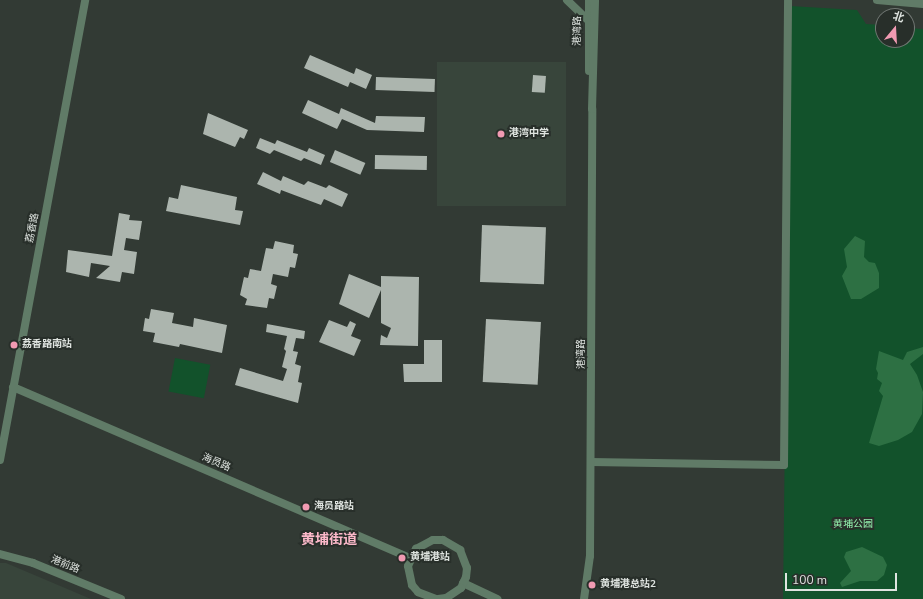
<!DOCTYPE html>
<html>
<head>
<meta charset="utf-8">
<style>
  body { margin:0 }
  #map { position:relative; width:923px; height:599px; overflow:hidden; background:#323a34; font-family:"Nunito Sans","Noto Sans SC",sans-serif }
  div>[style] { position:absolute }
  [style*='--x'] { left:calc(var(--x)*1px); top:calc(var(--y)*1px); width:calc(var(--w)*1px); rotate:calc(var(--a)*1deg) }
  .built>* { inset:0; background:#38453b; transform-origin:0 0 }
  .green>* { inset:0; background:#12522b; transform-origin:0 0 }
  .water>* { inset:0; background:#2d7043 }
  .building>* { inset:0; background:#acb5ae; transform-origin:0 0 }
  .minor>* { height:8px; margin:-4px; padding:0 4px; transform-origin:4px; border-radius:4px; background:#607b67 }
  .dots>* { width:11px; height:11px; translate:-50% -50%; box-sizing:border-box; border:2px solid #282f2a; border-radius:50% }
  span { translate:-50% -50%; white-space:nowrap; text-align:center; line-height:1.15; -webkit-text-stroke:4px #282f2a; paint-order:stroke }
  .street-label { font-size:10px; color:#dfe4e0 }
  .poi-label { font-size:10px; color:#dfe4e0; font-weight:700 }
  .left { translate:0 -50%; text-align:left }
  .park-label { font-size:10px; color:#94f1ae }
  .district-label { font-size:14px; color:#fbb8c9; font-weight:700 }
  .north { position:absolute; left:875px; top:8px; width:40px; height:40px; box-sizing:border-box; background:#282f2a; border:1px solid #717773; border-radius:50%; rotate:18deg; font-size:11px; font-weight:700; line-height:16px; text-align:center; color:#dfe4e0 }
  .north::after { content:''; display:block; margin:auto; width:14px; height:18px; background:#f19ab2; clip-path:polygon(50% 0,100% 100%,50% 72%,0 100%) }
  .scale { position:absolute; left:785px; top:573px; width:112px; height:18px; box-sizing:border-box; border:2px solid #dfe4e0; border-top:0; padding-left:5px; font-size:12px; line-height:14px; white-space:nowrap; color:#dfe4e0; -webkit-text-stroke:3px #282f2a; paint-order:stroke }
</style>
</head>
<body>
<div id="map">
  <div class="built">
    <div style="left:437px;top:62px;width:129px;height:144px"></div>
    <div style="clip-path:polygon(0 563px,6px 563px,91px 599px,0 599px)"></div>
  </div>
  <div class="green">
    <div style="clip-path:polygon(790px 6px,857px 10px,866px 24px,883px 25px,883px 40px,907px 40px,907px 28px,923px 29px,923px 599px,783px 599px)"></div>
    <div style="left:175px;top:358px;width:36px;height:34px;rotate:11deg"></div>
  </div>
  <div class="water">
    <div style="clip-path:polygon(855px 236px,865px 241px,864px 257px,869px 262px,875px 263px,879px 273px,879px 288px,861px 299px,851px 299px,842px 276px,847px 267px,844px 249px)"></div>
    <div style="clip-path:polygon(923px 347px,923px 354px,910px 364px,917px 375px,923px 392px,922px 414px,912px 432px,898px 440px,879px 446px,869px 443px,883px 396px,879px 391px,882px 383px,877px 379px,878px 373px,876px 369px,879px 351px,903px 360px,907px 352px)"></div>
    <div style="clip-path:polygon(862px 547px,883px 557px,887px 565px,884px 575px,877px 581px,860px 581px,842px 587px,840px 583px,851px 571px,844px 557px,846px 552px)"></div>
  </div>
  <div class="building">
    <div style="clip-path:polygon(310px 55px,354px 74px,356px 68px,372px 75px,366px 89px,350px 82px,348px 87px,304px 68px)"></div>
    <div style="left:533px;top:75px;width:13px;height:17px;rotate:4deg"></div>
    <div style="left:376px;top:77px;width:59px;height:13px;rotate:2deg"></div>
    <div style="clip-path:polygon(308px 100px,339px 114px,341px 108px,375px 123px,376px 116px,425px 117px,424px 132px,367px 130px,342px 119px,337px 129px,302px 113px)"></div>
    <div style="clip-path:polygon(208px 113px,248px 130px,244px 139px,240px 137px,235px 147px,203px 134px)"></div>
    <div style="clip-path:polygon(260px 138px,275px 144px,277px 140px,307px 152px,309px 148px,325px 155px,321px 165px,304px 158px,301px 161px,274px 150px,270px 154px,256px 148px)"></div>
    <div style="left:335px;top:150px;width:33px;height:13px;rotate:23deg"></div>
    <div style="left:375px;top:155px;width:52px;height:14px;rotate:1deg"></div>
    <div style="clip-path:polygon(263px 172px,281px 181px,283px 176px,304px 185px,308px 181px,326px 188px,329px 185px,348px 194px,342px 207px,324px 199px,321px 205px,281px 190px,280px 194px,257px 184px)"></div>
    <div style="clip-path:polygon(181px 185px,237px 197px,235px 210px,243px 211px,240px 225px,166px 211px,169px 197px,178px 199px)"></div>
    <div style="clip-path:polygon(119px 213px,130px 215px,129px 220px,142px 221px,139px 240px,126px 238px,124px 250px,137px 252px,134px 274px,122px 272px,120px 282px,96px 278px,110px 266px,91px 263px,89px 277px,66px 272px,68px 250px,112px 256px)"></div>
    <div style="left:482px;top:225px;width:64px;height:57px;rotate:2deg"></div>
    <div style="clip-path:polygon(275px 241px,294px 245px,293px 253px,298px 254px,295px 268px,290px 267px,288px 277px,273px 274px,271px 284px,277px 286px,274px 299px,269px 298px,267px 308px,245px 305px,247px 299px,240px 295px,244px 277px,248px 278px,250px 269px,261px 271px,266px 248px,273px 249px)"></div>
    <div style="clip-path:polygon(349px 274px,381px 287px,381px 276px,419px 277px,418px 346px,380px 345px,381px 335px,387px 338px,391px 328px,381px 323px,381px 290px,369px 318px,339px 304px)"></div>
    <div style="clip-path:polygon(151px 309px,174px 313px,172px 323px,193px 327px,194px 318px,227px 325px,222px 353px,180px 344px,179px 347px,153px 342px,155px 333px,143px 331px,145px 318px,149px 319px)"></div>
    <div style="left:486px;top:319px;width:55px;height:63px;rotate:3deg"></div>
    <div style="clip-path:polygon(329px 320px,347px 327px,350px 321px,356px 324px,351px 336px,361px 340px,354px 356px,319px 342px)"></div>
    <div style="clip-path:polygon(267px 324px,305px 331px,304px 339px,296px 338px,293px 351px,298px 352px,295px 364px,301px 366px,298px 382px,302px 383px,298px 403px,235px 385px,240px 368px,283px 381px,287px 369px,282px 367px,286px 351px,284px 349px,287px 336px,266px 332px)"></div>
    <div style="clip-path:polygon(424px 340px,442px 340px,442px 382px,404px 382px,403px 364px,424px 364px)"></div>
  </div>
  <div class="minor">
    <div style="--x:567;--y:0;--w:29;--a:44"></div>
    <div style="--x:877;--y:0;--w:46;--a:5"></div>
    <div style="--x:589;--y:71;--w:71;--a:-90"></div>
    <div style="--x:13;--y:387;--w:432;--a:23.3"></div>
    <div style="--x:0;--y:460;--w:468;--a:-79.5"></div>
    <div style="--x:591;--y:462;--w:193;--a:0.9"></div>
    <div style="--x:784;--y:465;--w:465;--a:-89.5"></div>
    <div style="--x:0;--y:554;--w:34;--a:15"></div>
    <div style="--x:33;--y:563;--w:95;--a:22.2"></div>
    <div style="--x:463;--y:583;--w:38;--a:25"></div>
    <div style="--x:436;--y:599;--w:19;--a:-159"></div>
    <div style="--x:418;--y:592;--w:9;--a:-131"></div>
    <div style="--x:412;--y:585;--w:19;--a:-102"></div>
    <div style="--x:408;--y:566;--w:19;--a:-65"></div>
    <div style="--x:416;--y:549;--w:19;--a:-28"></div>
    <div style="--x:433;--y:540;--w:10;--a:0"></div>
    <div style="--x:443;--y:540;--w:20;--a:30"></div>
    <div style="--x:460;--y:550;--w:19;--a:69"></div>
    <div style="--x:467;--y:568;--w:9;--a:96"></div>
    <div style="--x:466;--y:577;--w:12;--a:114"></div>
    <div style="--x:461;--y:588;--w:18;--a:146"></div>
    <div style="--x:446;--y:598;--w:8;--a:173"></div>
    <div style="--x:584;--y:599;--w:43;--a:-82.1"></div>
    <div style="--x:590;--y:556;--w:447;--a:-89.7"></div>
    <div style="--x:592;--y:109;--w:109;--a:-88.4"></div>
  </div>
  <div class="dots">
    <div style="left:501px;top:134px;background:#f19ab2"></div>
    <div style="left:14px;top:345px;background:#f19ab2"></div>
    <div style="left:306px;top:507px;background:#f19ab2"></div>
    <div style="left:402px;top:558px;background:#f19ab2"></div>
    <div style="left:592px;top:585px;background:#f19ab2"></div>
  </div>
  <div class="street-label">
    <span style="left:578px;top:31px;rotate:-89deg">港湾路</span>
    <span style="left:33px;top:228px;rotate:-79deg">荔香路</span>
    <span style="left:582px;top:354px;rotate:-90deg">港湾路</span>
    <span style="left:216px;top:463px;rotate:23deg">海员路</span>
    <span style="left:65px;top:565px;rotate:22deg">港前路</span>
  </div>
  <div class="poi-label">
    <span class="left" style="left:509px;top:134px">港湾中学</span>
    <span class="left" style="left:22px;top:345px">荔香路南站</span>
    <span class="left" style="left:314px;top:507px">海员路站</span>
    <span class="left" style="left:410px;top:558px">黄埔港站</span>
    <span class="left" style="left:600px;top:585px">黄埔港总站2</span>
  </div>
  <div class="park-label">
    <span style="left:853px;top:525px">黄埔公园</span>
  </div>
  <div class="district-label">
    <span style="left:329px;top:540px">黄埔街道</span>
  </div>
  <div class="north">北</div>
  <div class="scale">100 m</div>
</div>
</body>
</html>
